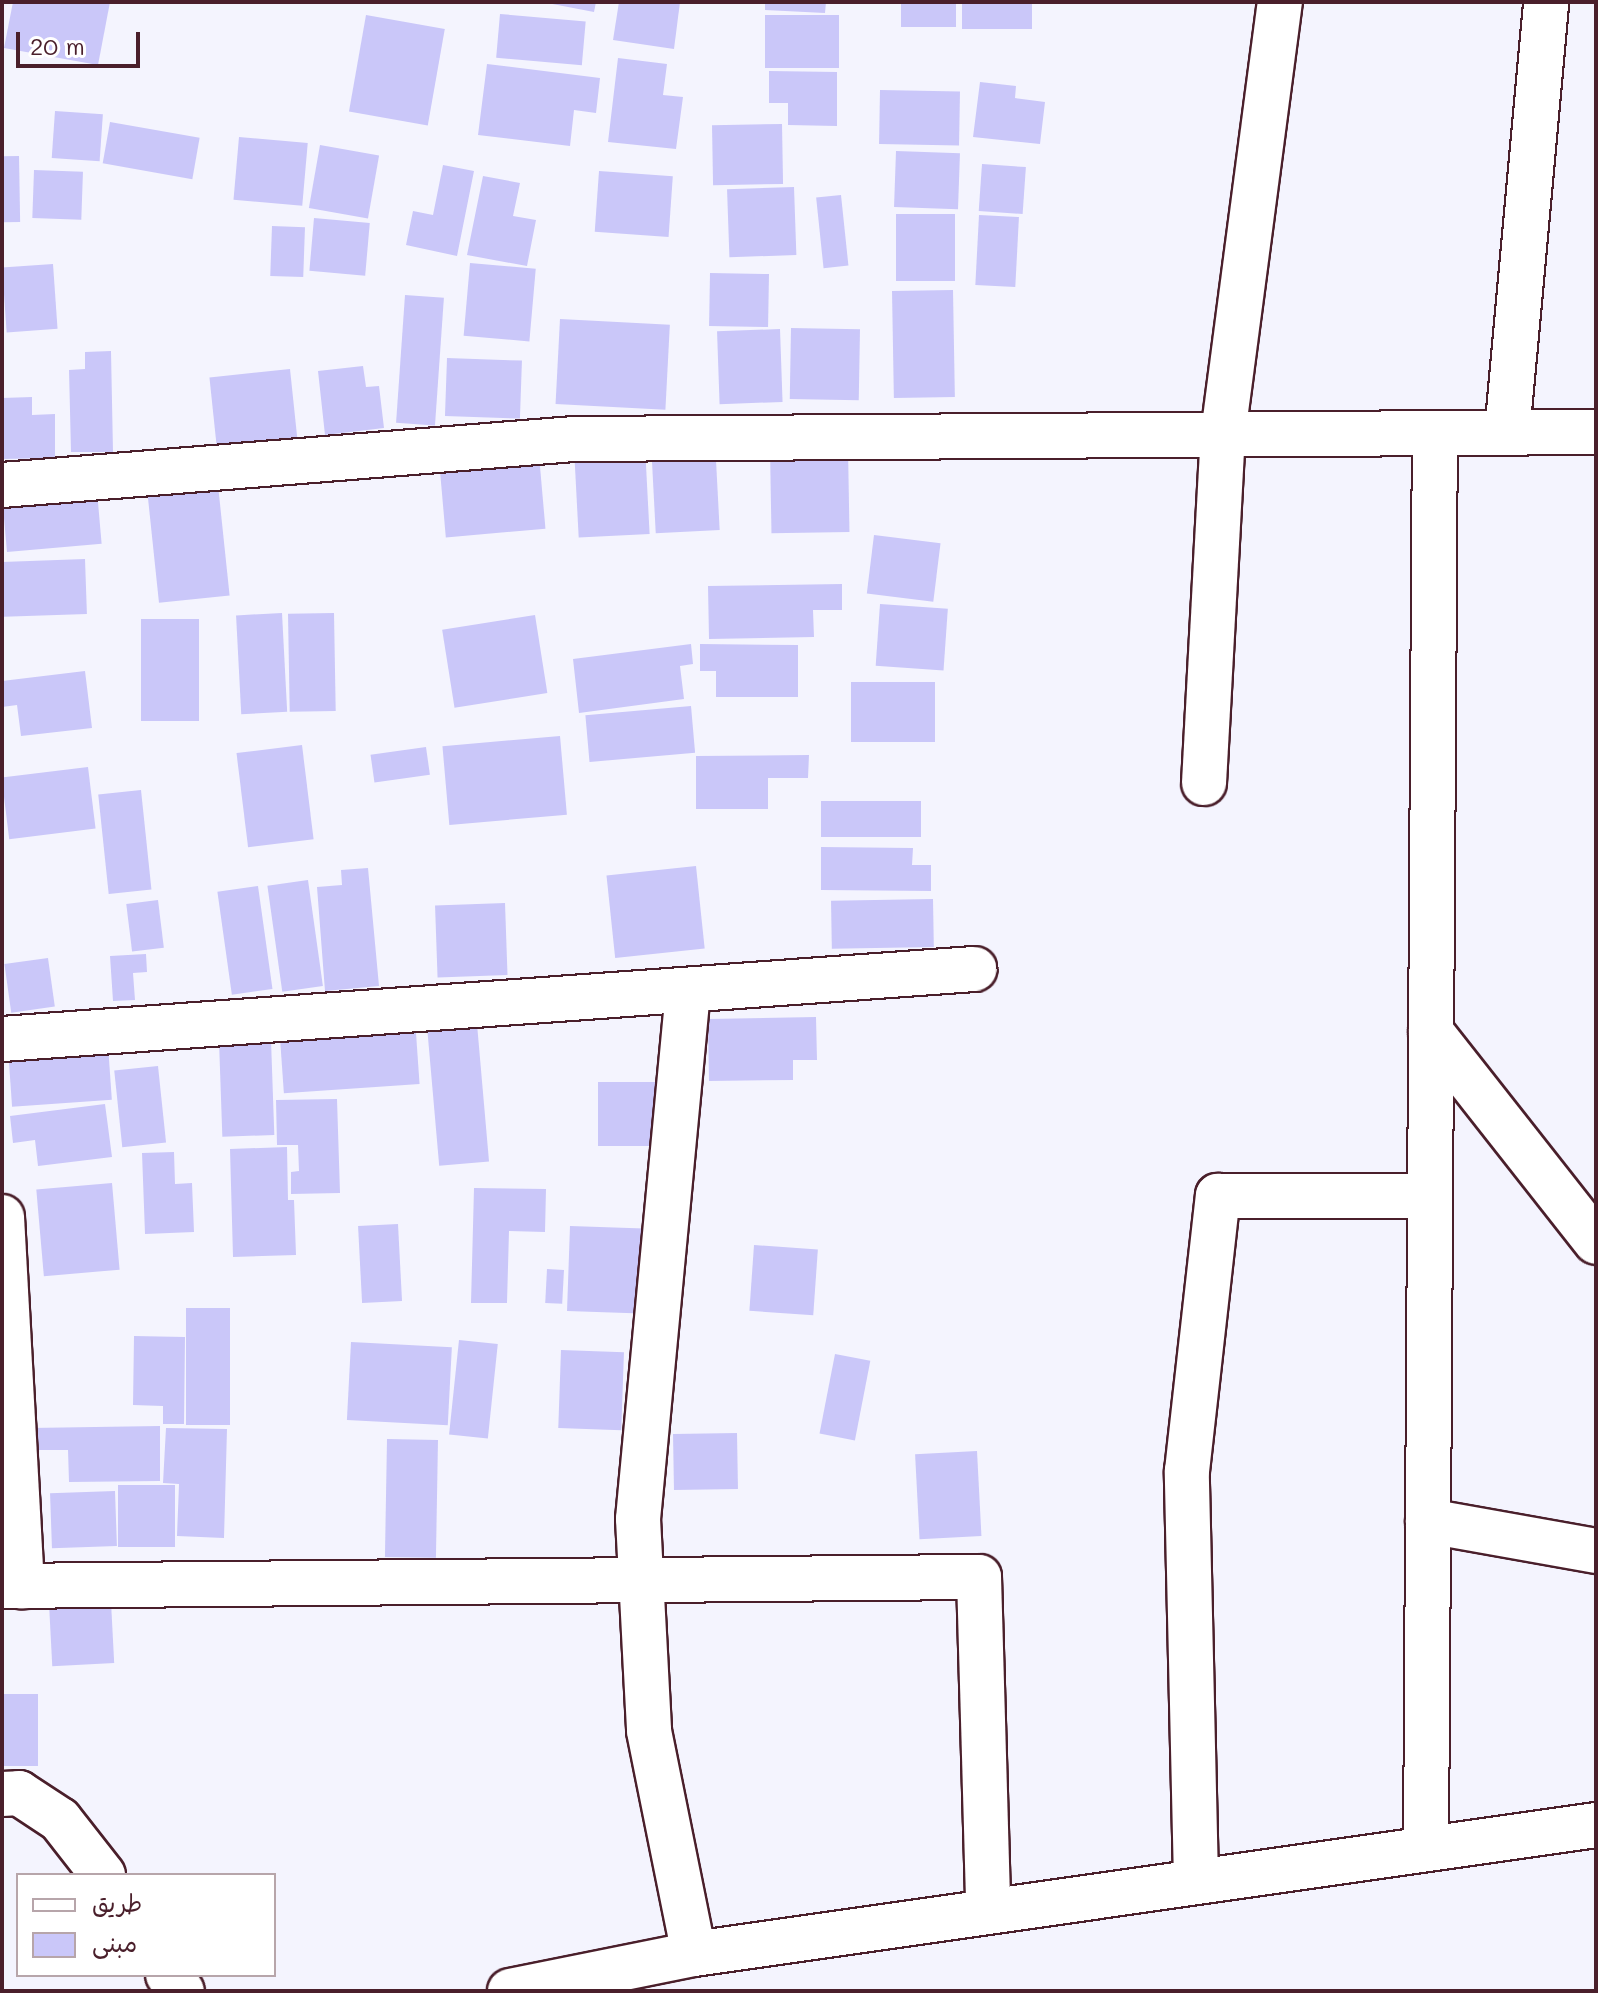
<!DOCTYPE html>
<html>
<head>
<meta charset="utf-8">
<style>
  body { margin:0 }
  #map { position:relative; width:1598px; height:1993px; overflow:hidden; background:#f4f4fe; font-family:Mali,"Playpen Sans Arabic",sans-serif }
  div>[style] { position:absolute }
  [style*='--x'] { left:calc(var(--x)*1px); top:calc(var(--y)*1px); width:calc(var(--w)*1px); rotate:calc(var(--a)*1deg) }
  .building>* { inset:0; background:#cac7f9; transform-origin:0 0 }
  .roads { filter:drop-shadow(2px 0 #4a1f2b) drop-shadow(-2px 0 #4a1f2b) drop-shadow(0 2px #4a1f2b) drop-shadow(0 -2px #4a1f2b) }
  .minor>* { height:44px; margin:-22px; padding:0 22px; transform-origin:22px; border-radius:22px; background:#fff }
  span { translate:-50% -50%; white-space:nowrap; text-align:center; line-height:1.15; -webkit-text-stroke:6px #fff; paint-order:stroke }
  .frame { position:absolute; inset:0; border:4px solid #4a1f2b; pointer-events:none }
  .legend { position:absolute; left:16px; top:1873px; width:260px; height:104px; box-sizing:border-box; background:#fff; border:2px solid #b7a5aa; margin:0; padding:10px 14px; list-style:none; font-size:24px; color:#4a1f2b }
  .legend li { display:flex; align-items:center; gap:16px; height:40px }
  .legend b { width:40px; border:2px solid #b7a5aa }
  .scale { position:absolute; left:16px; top:32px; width:124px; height:36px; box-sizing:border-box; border:4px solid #4a1f2b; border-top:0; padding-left:10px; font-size:24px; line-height:28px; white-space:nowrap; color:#4a1f2b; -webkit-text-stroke:6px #fff; paint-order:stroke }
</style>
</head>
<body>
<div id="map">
  <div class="building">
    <div style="clip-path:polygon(13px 2px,110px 2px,98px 65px,4px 48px)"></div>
    <div style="clip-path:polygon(542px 2px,596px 2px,594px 12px)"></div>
    <div style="clip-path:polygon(619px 2px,680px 2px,674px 49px,613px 40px)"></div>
    <div style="clip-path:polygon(765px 2px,826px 2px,825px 13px,765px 10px)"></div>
    <div style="left:901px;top:2px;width:55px;height:25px"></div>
    <div style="left:962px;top:2px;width:70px;height:27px"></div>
    <div style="left:500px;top:14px;width:86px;height:44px;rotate:5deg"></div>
    <div style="left:366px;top:15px;width:80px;height:98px;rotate:10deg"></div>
    <div style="left:839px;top:15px;width:53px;height:74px;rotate:90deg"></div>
    <div style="clip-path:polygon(618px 58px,667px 64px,663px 95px,683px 97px,676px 149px,608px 142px)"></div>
    <div style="clip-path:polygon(487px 64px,600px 78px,596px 113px,574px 110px,570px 146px,478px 135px)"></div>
    <div style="clip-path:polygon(769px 71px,837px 72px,837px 126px,788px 125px,788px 103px,769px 103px)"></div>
    <div style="clip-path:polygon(980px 82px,1016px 86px,1015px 98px,1045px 102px,1040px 144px,973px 137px)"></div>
    <div style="left:880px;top:90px;width:80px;height:54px;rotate:1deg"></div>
    <div style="left:55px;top:111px;width:48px;height:47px;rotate:4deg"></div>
    <div style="left:110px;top:122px;width:91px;height:42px;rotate:10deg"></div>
    <div style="left:782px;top:124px;width:60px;height:70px;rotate:89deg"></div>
    <div style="left:239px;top:137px;width:69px;height:63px;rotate:5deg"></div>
    <div style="left:320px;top:145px;width:60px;height:64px;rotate:10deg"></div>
    <div style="left:896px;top:151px;width:64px;height:56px;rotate:2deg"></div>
    <div style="left:19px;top:156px;width:66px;height:17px;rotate:89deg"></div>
    <div style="left:982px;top:164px;width:44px;height:47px;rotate:4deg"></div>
    <div style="clip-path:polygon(443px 165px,474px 171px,457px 256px,406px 245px,413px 211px,433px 215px)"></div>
    <div style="left:34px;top:170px;width:49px;height:48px;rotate:2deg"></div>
    <div style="left:599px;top:171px;width:74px;height:61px;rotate:4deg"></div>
    <div style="clip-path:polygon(483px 176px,520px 183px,513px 216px,536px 220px,527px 266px,467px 255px)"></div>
    <div style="left:794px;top:187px;width:68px;height:67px;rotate:88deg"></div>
    <div style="left:841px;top:195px;width:71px;height:25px;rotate:84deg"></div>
    <div style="left:896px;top:214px;width:59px;height:67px"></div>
    <div style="left:979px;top:215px;width:40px;height:70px;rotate:3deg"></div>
    <div style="left:314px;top:218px;width:56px;height:53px;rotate:5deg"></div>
    <div style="left:272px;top:226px;width:33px;height:50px;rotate:2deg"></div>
    <div style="left:470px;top:263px;width:66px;height:73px;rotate:5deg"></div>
    <div style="left:53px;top:264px;width:65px;height:51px;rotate:86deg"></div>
    <div style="left:710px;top:273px;width:59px;height:53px;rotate:1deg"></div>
    <div style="left:953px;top:290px;width:107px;height:61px;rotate:89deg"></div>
    <div style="left:405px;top:295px;width:39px;height:128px;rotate:4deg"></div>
    <div style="left:560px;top:319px;width:110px;height:85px;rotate:3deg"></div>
    <div style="left:791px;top:328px;width:69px;height:71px;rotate:1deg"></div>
    <div style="left:780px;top:329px;width:73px;height:63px;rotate:88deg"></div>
    <div style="clip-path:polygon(111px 351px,113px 452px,71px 452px,69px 370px,85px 369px,85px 352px)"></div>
    <div style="left:447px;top:358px;width:75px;height:58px;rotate:2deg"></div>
    <div style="clip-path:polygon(363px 366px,366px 387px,379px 386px,384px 428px,325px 435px,318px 371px)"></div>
    <div style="left:290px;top:369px;width:69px;height:81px;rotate:84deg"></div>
    <div style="clip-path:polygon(32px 397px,32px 415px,55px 414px,55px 458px,2px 459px,2px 398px)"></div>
    <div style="left:715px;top:441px;width:89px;height:64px;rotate:87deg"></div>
    <div style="left:645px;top:446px;width:88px;height:71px;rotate:87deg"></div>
    <div style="left:848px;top:448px;width:84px;height:78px;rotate:89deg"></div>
    <div style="left:539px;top:455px;width:74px;height:100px;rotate:85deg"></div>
    <div style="left:218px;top:485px;width:111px;height:71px;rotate:84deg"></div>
    <div style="left:97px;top:491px;width:53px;height:95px;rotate:85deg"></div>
    <div style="left:874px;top:535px;width:67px;height:59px;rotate:7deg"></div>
    <div style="left:85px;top:559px;width:55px;height:83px;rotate:88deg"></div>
    <div style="clip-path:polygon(842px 584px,842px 610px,813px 610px,814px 637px,709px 639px,708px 586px)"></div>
    <div style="left:880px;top:604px;width:68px;height:62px;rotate:4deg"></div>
    <div style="left:282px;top:613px;width:99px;height:46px;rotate:87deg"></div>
    <div style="left:334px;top:613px;width:98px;height:46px;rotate:89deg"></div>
    <div style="left:535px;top:615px;width:79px;height:94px;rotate:81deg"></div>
    <div style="left:141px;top:619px;width:58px;height:102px"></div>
    <div style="clip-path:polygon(691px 644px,693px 664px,680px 666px,684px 699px,579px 713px,573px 659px)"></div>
    <div style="clip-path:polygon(700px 644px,798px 645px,798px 697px,716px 697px,716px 671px,700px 671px)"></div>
    <div style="clip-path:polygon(85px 671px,92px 728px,21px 736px,17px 705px,2px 707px,2px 681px)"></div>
    <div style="left:851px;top:682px;width:84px;height:60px"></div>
    <div style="left:691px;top:706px;width:47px;height:106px;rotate:85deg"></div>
    <div style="left:560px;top:736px;width:79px;height:118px;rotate:85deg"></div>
    <div style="left:302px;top:745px;width:95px;height:66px;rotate:83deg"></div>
    <div style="left:426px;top:747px;width:28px;height:56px;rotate:82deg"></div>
    <div style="clip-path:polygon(809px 755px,808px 778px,768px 778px,768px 809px,696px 809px,696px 756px)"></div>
    <div style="left:88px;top:767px;width:62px;height:87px;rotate:83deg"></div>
    <div style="left:141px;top:790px;width:100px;height:43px;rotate:84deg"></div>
    <div style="left:921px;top:801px;width:36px;height:100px;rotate:90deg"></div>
    <div style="clip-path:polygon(821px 847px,913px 848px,912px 865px,931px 865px,931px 891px,821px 890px)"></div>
    <div style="left:696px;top:866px;width:83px;height:90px;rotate:84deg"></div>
    <div style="clip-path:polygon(368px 868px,379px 986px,325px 991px,317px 887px,342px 885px,341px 870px)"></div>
    <div style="left:308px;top:880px;width:107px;height:41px;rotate:82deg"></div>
    <div style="left:258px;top:886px;width:104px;height:41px;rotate:82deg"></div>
    <div style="left:933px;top:899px;width:48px;height:102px;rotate:89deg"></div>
    <div style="left:158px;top:900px;width:48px;height:32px;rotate:83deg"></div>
    <div style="left:505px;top:903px;width:72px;height:70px;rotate:88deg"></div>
    <div style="clip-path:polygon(146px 954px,147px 972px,133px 973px,135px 1000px,113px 1001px,110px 956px)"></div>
    <div style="left:48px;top:958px;width:49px;height:44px;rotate:82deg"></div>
    <div style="clip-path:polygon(816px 1017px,817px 1060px,793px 1060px,793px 1080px,709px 1081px,708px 1019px)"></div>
    <div style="left:477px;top:1024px;width:138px;height:50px;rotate:85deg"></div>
    <div style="left:416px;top:1033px;width:51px;height:136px;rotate:86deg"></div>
    <div style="left:271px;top:1040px;width:95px;height:52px;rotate:88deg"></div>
    <div style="left:108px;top:1045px;width:55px;height:100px;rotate:86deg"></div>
    <div style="left:158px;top:1066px;width:77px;height:44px;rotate:84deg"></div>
    <div style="left:598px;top:1082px;width:63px;height:64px"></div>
    <div style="clip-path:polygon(337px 1099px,340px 1193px,291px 1194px,291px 1172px,299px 1171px,298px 1145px,277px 1145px,276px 1100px)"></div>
    <div style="clip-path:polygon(105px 1104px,112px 1157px,38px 1166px,35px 1140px,13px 1143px,10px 1116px)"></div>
    <div style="clip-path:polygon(287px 1147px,288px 1200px,294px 1200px,296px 1255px,233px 1257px,230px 1149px)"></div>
    <div style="clip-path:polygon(174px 1152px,175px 1184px,192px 1183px,194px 1232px,145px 1234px,142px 1153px)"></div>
    <div style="left:112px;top:1183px;width:87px;height:76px;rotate:85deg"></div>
    <div style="clip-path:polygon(474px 1188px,546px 1189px,545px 1232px,509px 1231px,507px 1303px,471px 1303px)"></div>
    <div style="left:398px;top:1224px;width:77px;height:40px;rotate:87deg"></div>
    <div style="left:570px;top:1226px;width:74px;height:85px;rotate:2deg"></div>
    <div style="left:754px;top:1245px;width:64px;height:66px;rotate:4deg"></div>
    <div style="left:547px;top:1269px;width:17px;height:34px;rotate:3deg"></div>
    <div style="left:186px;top:1308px;width:44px;height:117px"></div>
    <div style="clip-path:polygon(134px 1336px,185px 1337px,184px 1424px,163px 1424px,163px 1406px,133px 1405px)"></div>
    <div style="left:459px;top:1340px;width:39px;height:95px;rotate:6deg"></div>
    <div style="left:351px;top:1342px;width:101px;height:78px;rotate:3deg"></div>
    <div style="left:561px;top:1350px;width:63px;height:78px;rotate:2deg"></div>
    <div style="left:835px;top:1354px;width:36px;height:81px;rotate:11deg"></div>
    <div style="clip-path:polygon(160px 1426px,160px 1481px,69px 1482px,68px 1450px,30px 1450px,30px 1428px)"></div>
    <div style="clip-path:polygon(166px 1428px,227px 1429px,224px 1538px,177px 1536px,179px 1484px,163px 1483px)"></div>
    <div style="left:737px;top:1433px;width:56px;height:64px;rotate:89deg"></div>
    <div style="left:387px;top:1439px;width:51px;height:118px;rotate:1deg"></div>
    <div style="left:977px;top:1451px;width:85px;height:62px;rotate:87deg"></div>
    <div style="left:118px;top:1485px;width:57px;height:62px"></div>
    <div style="left:115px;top:1491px;width:55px;height:65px;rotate:88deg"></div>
    <div style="left:111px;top:1602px;width:61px;height:62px;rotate:87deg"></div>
    <div style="left:2px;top:1694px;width:36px;height:72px"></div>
  </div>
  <div class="roads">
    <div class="minor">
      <div style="--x:1507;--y:433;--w:433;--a:-84.8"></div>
      <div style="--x:2;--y:485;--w:574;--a:-4.6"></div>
      <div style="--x:574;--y:439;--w:1022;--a:-0.39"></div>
      <div style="--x:1204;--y:783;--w:350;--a:-86.9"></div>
      <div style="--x:1223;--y:434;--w:436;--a:-82.5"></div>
      <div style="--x:688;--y:991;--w:530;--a:95.41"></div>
      <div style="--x:638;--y:1519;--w:212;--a:87"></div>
      <div style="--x:649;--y:1731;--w:227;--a:78.6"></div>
      <div style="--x:1431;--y:1032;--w:267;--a:51.8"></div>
      <div style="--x:2;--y:1039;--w:975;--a:-4.12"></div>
      <div style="--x:2;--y:1217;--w:370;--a:86.9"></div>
      <div style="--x:1428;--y:1521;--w:171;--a:10.1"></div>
      <div style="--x:2;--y:1586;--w:977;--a:-0.53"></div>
      <div style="--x:979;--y:1577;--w:332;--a:88.4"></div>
      <div style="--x:2;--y:1794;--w:17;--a:-3"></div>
      <div style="--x:19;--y:1793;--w:49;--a:33.4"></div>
      <div style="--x:60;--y:1820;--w:70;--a:52"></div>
      <div style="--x:1426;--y:1848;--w:1415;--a:-89.64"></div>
      <div style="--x:1196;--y:1880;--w:409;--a:-91.3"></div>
      <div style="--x:1187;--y:1471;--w:277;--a:-83.6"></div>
      <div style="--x:1218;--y:1196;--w:212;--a:0"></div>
      <div style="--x:168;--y:1975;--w:21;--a:49"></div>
      <div style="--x:510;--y:1991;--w:188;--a:-11.4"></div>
      <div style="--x:694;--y:1954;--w:911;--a:-8.14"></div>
    </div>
  </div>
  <div class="frame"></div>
  <ul class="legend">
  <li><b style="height:10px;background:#fff"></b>طريق</li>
  <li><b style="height:22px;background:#cac7f9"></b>مبنى</li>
  </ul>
  <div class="scale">20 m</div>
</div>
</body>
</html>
